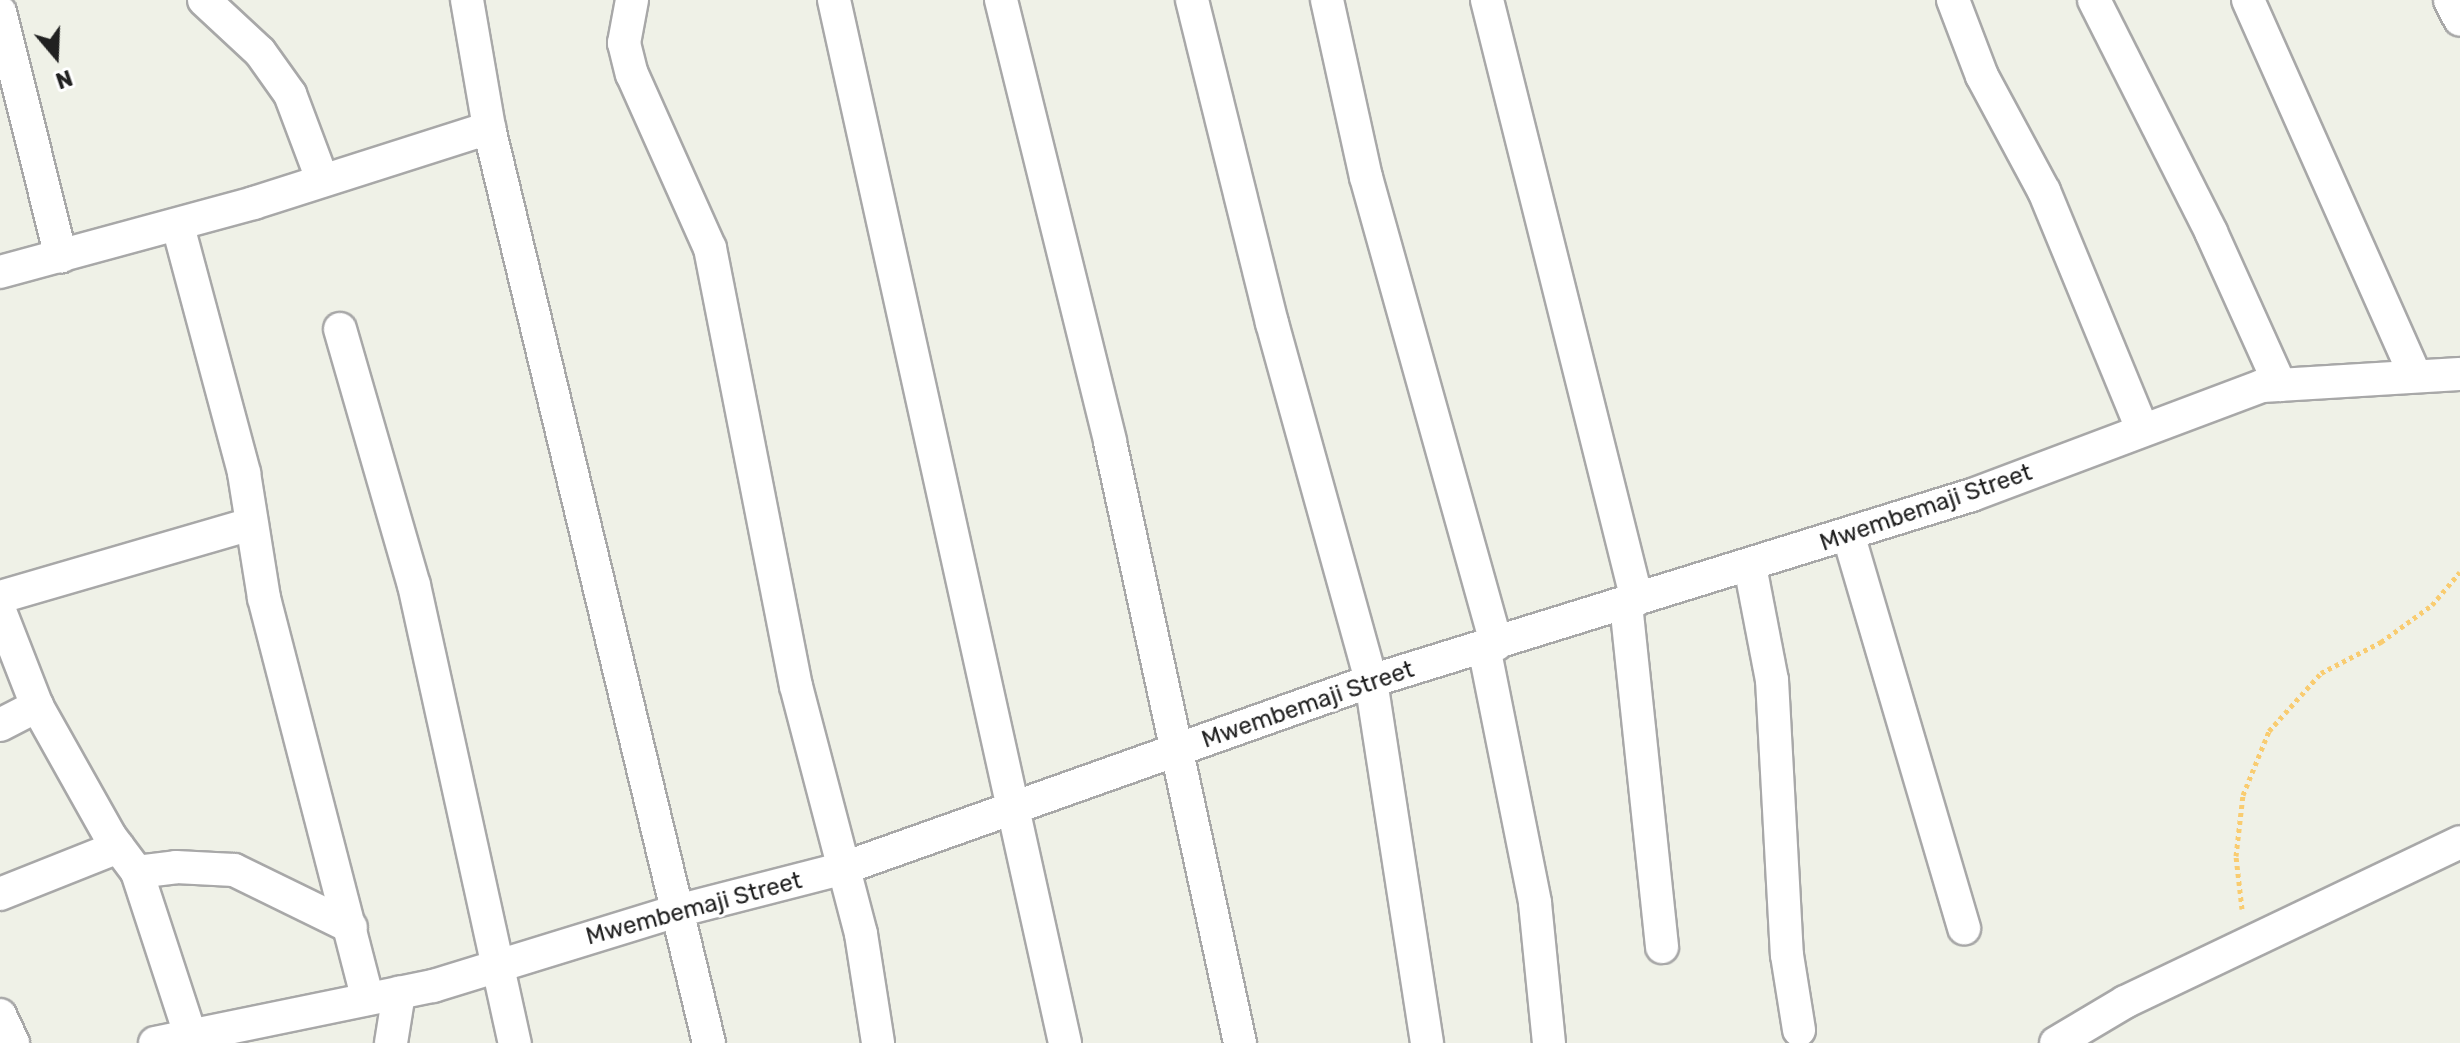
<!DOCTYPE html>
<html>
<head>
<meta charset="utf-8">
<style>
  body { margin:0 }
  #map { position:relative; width:2460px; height:1043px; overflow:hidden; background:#eff1e7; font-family:Rubik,sans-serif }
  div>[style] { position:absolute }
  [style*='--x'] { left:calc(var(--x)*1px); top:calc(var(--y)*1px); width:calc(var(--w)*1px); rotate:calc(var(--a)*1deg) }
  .path>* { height:5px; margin-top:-2.5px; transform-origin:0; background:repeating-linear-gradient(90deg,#f9cc70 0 4px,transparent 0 8px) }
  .roads { filter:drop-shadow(2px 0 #a8a8a8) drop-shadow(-2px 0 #a8a8a8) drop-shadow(0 2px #a8a8a8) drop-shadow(0 -2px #a8a8a8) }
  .minor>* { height:32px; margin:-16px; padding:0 16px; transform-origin:16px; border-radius:16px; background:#fff }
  span { translate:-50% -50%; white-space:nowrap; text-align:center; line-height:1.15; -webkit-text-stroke:6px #fff; paint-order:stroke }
  .street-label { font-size:24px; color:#212121 }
  .north { position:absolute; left:16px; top:16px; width:80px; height:80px; -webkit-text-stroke:6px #fff; paint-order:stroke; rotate:161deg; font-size:22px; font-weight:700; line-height:32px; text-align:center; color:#212121 }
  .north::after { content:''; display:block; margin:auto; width:28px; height:36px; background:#212121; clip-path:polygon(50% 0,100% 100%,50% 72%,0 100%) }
</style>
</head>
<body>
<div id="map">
  <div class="path">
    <div style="--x:2242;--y:909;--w:53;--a:-96.5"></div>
    <div style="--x:2236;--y:856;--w:61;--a:-83.5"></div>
    <div style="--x:2243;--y:795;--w:69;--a:-67.9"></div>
    <div style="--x:2269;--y:731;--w:78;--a:-48.1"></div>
    <div style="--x:2321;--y:673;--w:68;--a:-27.3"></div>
    <div style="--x:2381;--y:642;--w:63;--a:-36"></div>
    <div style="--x:2432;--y:605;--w:43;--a:-49.7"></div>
  </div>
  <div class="roads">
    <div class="minor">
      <div style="--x:204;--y:0;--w:76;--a:42.9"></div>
      <div style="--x:260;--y:52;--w:52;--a:54.5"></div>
      <div style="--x:290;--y:94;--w:91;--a:69.4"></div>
      <div style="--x:467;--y:0;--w:130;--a:80.2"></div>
      <div style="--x:489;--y:128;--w:941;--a:76.48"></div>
      <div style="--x:632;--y:0;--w:44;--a:100.5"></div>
      <div style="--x:624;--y:43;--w:32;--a:76"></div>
      <div style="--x:632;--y:74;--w:191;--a:65.9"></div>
      <div style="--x:710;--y:248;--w:446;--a:78.9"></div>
      <div style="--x:796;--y:686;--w:256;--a:75.3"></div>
      <div style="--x:861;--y:934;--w:110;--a:81.1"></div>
      <div style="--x:834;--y:0;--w:1068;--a:77.51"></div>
      <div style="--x:1001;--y:0;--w:455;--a:76.1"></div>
      <div style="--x:1110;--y:442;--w:615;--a:77.79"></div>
      <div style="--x:1192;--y:0;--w:333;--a:76.1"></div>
      <div style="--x:1272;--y:323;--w:371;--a:74.5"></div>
      <div style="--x:1371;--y:681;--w:366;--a:81.2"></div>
      <div style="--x:1327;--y:0;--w:181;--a:77.6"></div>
      <div style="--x:1366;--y:177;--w:485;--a:74.4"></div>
      <div style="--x:1487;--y:0;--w:618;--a:75.96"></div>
      <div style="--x:1953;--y:0;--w:81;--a:69.1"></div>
      <div style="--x:1982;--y:76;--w:131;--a:61.7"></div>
      <div style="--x:2044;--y:191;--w:257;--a:67.6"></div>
      <div style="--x:2094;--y:0;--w:260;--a:63.2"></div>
      <div style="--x:2211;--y:232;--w:168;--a:65.7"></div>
      <div style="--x:2248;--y:0;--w:411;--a:66"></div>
      <div style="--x:2450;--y:0;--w:22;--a:63"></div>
      <div style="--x:0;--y:12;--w:252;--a:76"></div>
      <div style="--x:178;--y:226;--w:256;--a:75"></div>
      <div style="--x:244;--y:473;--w:127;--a:80.9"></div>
      <div style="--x:264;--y:598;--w:414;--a:75.5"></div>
      <div style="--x:0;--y:272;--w:263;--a:-15.2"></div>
      <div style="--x:254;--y:203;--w:247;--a:-17.7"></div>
      <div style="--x:340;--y:329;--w:266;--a:73.9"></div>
      <div style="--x:414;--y:585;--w:469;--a:77.6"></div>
      <div style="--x:1849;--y:537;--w:408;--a:73.6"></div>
      <div style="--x:1750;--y:566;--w:116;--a:79.1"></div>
      <div style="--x:1772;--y:680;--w:275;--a:86.9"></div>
      <div style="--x:1787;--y:955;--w:76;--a:80.9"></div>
      <div style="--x:0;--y:597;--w:262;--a:-16.2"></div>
      <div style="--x:1626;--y:604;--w:345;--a:84"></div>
      <div style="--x:0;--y:611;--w:102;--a:68.7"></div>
      <div style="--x:37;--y:706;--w:149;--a:60.7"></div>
      <div style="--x:110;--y:836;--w:45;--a:53.1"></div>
      <div style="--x:137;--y:872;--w:180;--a:71.9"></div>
      <div style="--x:1484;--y:647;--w:261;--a:78.7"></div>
      <div style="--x:1535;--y:903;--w:141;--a:84.3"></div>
      <div style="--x:0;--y:725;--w:42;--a:-27.2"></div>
      <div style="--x:137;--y:872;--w:39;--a:-7"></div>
      <div style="--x:176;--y:867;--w:58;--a:3"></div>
      <div style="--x:234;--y:870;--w:130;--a:26"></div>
      <div style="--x:0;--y:894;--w:127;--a:-21.7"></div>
      <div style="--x:0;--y:1015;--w:31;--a:65"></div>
      <div style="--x:155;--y:1043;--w:284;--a:-11.6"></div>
      <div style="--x:433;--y:986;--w:255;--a:-17.1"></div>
      <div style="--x:677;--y:911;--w:169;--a:-14.4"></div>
      <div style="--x:841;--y:869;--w:562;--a:-19.53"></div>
      <div style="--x:1371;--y:681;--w:629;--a:-17.2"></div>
      <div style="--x:1972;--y:495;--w:310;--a:-20.6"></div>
      <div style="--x:2262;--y:386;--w:198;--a:-3.5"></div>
      <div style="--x:391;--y:1043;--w:51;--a:-80.9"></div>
      <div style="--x:2056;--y:1043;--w:80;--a:-30.7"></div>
      <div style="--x:2125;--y:1002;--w:371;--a:-25.5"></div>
    </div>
  </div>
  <div class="street-label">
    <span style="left:1926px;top:508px;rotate:-19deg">Mwembemaji Street</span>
    <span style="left:1308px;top:705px;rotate:-19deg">Mwembemaji Street</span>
    <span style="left:694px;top:909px;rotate:-15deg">Mwembemaji Street</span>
  </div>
  <div class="north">N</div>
</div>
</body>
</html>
